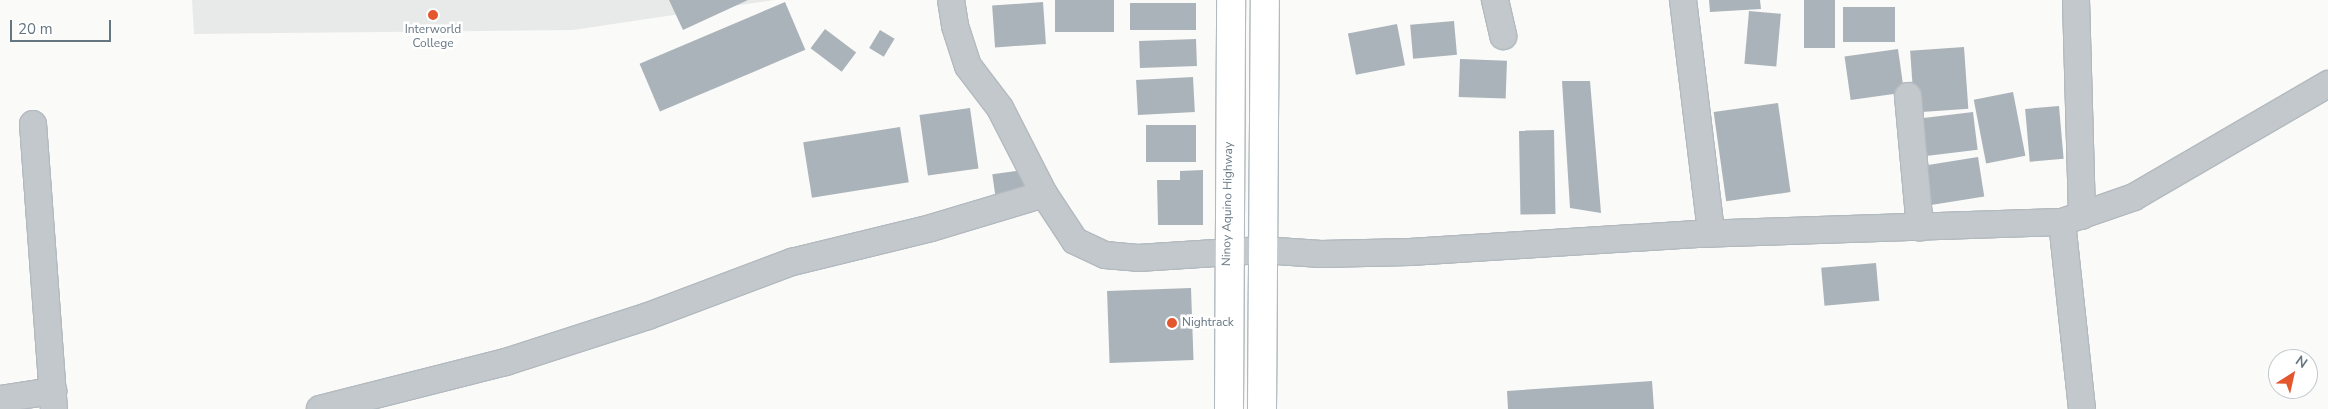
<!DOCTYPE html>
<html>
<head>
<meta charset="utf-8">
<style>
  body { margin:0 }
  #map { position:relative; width:2328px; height:409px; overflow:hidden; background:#fafaf8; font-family:"Nunito Sans",sans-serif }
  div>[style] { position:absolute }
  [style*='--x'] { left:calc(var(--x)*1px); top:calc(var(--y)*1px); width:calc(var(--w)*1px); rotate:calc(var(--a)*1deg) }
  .built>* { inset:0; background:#e8e9e9 }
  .building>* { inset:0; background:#aab3b9; transform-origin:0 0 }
  .roads { filter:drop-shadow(1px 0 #b3babf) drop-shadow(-1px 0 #b3babf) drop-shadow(0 1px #b3babf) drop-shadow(0 -1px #b3babf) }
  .street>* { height:26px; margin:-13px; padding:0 13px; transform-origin:13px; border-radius:13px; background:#c3c8cc }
  .secondary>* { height:28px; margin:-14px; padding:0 14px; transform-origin:14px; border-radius:14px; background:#fff }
  .dots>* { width:14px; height:14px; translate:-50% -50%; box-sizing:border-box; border:2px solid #fff; border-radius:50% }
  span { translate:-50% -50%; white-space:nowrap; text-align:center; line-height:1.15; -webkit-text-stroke:5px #fff; paint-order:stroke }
  .poi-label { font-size:12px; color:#657683 }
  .left { translate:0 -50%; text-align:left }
  .street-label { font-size:12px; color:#657683 }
  .north { position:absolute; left:2268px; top:349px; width:50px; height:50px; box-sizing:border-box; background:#fff; border:1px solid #c1c8cd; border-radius:50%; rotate:35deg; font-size:14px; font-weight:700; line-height:20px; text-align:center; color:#657683 }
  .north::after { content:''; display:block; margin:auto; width:18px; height:22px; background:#e4572e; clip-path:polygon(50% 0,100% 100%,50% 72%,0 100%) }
  .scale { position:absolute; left:10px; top:20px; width:101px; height:22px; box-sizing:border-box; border:2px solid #657683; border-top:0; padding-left:6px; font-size:15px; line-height:18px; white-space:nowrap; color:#657683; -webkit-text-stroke:4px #fff; paint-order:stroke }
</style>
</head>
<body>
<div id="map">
  <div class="built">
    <div style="clip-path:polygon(192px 0,774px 0,573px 30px,194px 34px)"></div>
  </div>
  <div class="building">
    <div style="clip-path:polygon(669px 0,748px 0,683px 30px)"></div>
    <div style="left:1055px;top:0;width:59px;height:32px"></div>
    <div style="clip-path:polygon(1709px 0,1760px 0,1761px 9px,1710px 12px)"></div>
    <div style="left:1804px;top:0;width:31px;height:48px"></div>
    <div style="left:785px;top:2px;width:52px;height:158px;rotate:67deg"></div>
    <div style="left:1043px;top:2px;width:42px;height:51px;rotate:86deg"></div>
    <div style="left:1130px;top:3px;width:66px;height:27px"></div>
    <div style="left:1895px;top:7px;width:35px;height:52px;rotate:90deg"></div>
    <div style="left:1749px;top:11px;width:32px;height:53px;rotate:5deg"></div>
    <div style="left:1454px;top:21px;width:34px;height:44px;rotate:85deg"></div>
    <div style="left:1397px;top:24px;width:42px;height:50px;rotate:79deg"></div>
    <div style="left:825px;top:29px;width:39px;height:24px;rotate:37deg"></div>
    <div style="left:880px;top:30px;width:17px;height:21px;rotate:31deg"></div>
    <div style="left:1196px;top:39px;width:27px;height:57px;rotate:88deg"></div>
    <div style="left:1964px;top:47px;width:62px;height:54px;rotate:86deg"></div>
    <div style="left:1898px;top:49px;width:44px;height:54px;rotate:82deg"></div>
    <div style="left:1460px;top:59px;width:47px;height:38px;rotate:2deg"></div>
    <div style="left:1193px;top:77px;width:35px;height:57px;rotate:87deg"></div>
    <div style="clip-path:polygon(1562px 81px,1590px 81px,1601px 213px,1570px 208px)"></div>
    <div style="left:2013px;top:92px;width:65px;height:40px;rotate:79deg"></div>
    <div style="left:1778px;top:103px;width:90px;height:65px;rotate:82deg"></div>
    <div style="left:2059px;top:106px;width:53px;height:34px;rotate:85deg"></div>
    <div style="left:970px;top:108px;width:61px;height:51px;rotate:82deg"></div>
    <div style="left:1973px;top:112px;width:38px;height:52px;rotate:83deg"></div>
    <div style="left:1196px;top:125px;width:37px;height:50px;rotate:90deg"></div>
    <div style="left:900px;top:127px;width:56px;height:98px;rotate:81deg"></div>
    <div style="left:1554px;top:130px;width:84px;height:35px;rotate:89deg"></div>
    <div style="left:1978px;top:157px;width:40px;height:57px;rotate:81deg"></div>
    <div style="left:1023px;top:170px;width:27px;height:31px;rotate:82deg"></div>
    <div style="clip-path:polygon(1203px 170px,1203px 225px,1158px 225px,1157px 180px,1180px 180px,1180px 171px)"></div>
    <div style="left:1876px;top:263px;width:38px;height:55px;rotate:85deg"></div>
    <div style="left:1191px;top:288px;width:72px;height:84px;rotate:88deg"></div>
    <div style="clip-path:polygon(1652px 381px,1654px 409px,1508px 409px,1507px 391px)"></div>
  </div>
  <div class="roads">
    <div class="street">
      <div style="--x:951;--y:0;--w:26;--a:81"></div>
      <div style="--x:955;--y:26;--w:42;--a:72"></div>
      <div style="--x:968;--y:66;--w:53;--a:52.7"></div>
      <div style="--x:1000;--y:108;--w:97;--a:62.9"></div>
      <div style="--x:1044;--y:194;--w:56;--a:56.6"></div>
      <div style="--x:1075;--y:241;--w:33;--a:25"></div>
      <div style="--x:1105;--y:255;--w:33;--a:5"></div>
      <div style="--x:1138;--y:258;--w:124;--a:-3.7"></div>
      <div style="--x:1262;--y:250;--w:59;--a:3.9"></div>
      <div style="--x:1321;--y:254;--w:89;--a:-1.3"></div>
      <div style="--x:1410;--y:252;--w:287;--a:-3.6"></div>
      <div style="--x:1696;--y:234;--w:366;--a:-1.9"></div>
      <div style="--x:2062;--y:222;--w:188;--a:83.9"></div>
      <div style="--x:1495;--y:0;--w:37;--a:77"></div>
      <div style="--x:1683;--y:0;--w:235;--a:83.1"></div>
      <div style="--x:2076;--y:0;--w:216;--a:88.4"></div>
      <div style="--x:1908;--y:96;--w:132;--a:84.8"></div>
      <div style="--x:33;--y:124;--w:286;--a:85.8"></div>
      <div style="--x:2062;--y:222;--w:76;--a:-19.1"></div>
      <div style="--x:2134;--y:197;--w:225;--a:-30.2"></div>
      <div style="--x:0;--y:399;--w:54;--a:-8.6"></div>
      <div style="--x:320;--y:409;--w:192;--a:-14.2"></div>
      <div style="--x:506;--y:362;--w:149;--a:-17.9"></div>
      <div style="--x:648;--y:316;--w:154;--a:-20.6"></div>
      <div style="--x:792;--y:262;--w:143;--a:-13.7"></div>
      <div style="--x:931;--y:228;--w:118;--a:-16.7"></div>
    </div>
    <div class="secondary">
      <div style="--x:1229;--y:409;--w:409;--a:-89.7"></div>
      <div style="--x:1262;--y:409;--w:409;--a:-89.6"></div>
    </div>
  </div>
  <div class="dots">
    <div style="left:433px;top:15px;background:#e4572e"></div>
    <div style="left:1172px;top:323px;background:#e4572e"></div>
  </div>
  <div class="poi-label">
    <span style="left:433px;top:37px">Interworld<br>College</span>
    <span class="left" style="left:1182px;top:323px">Nightrack</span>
  </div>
  <div class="street-label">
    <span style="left:1228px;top:204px;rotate:-89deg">Ninoy Aquino Highway</span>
  </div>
  <div class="north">N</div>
  <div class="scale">20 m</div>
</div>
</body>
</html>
